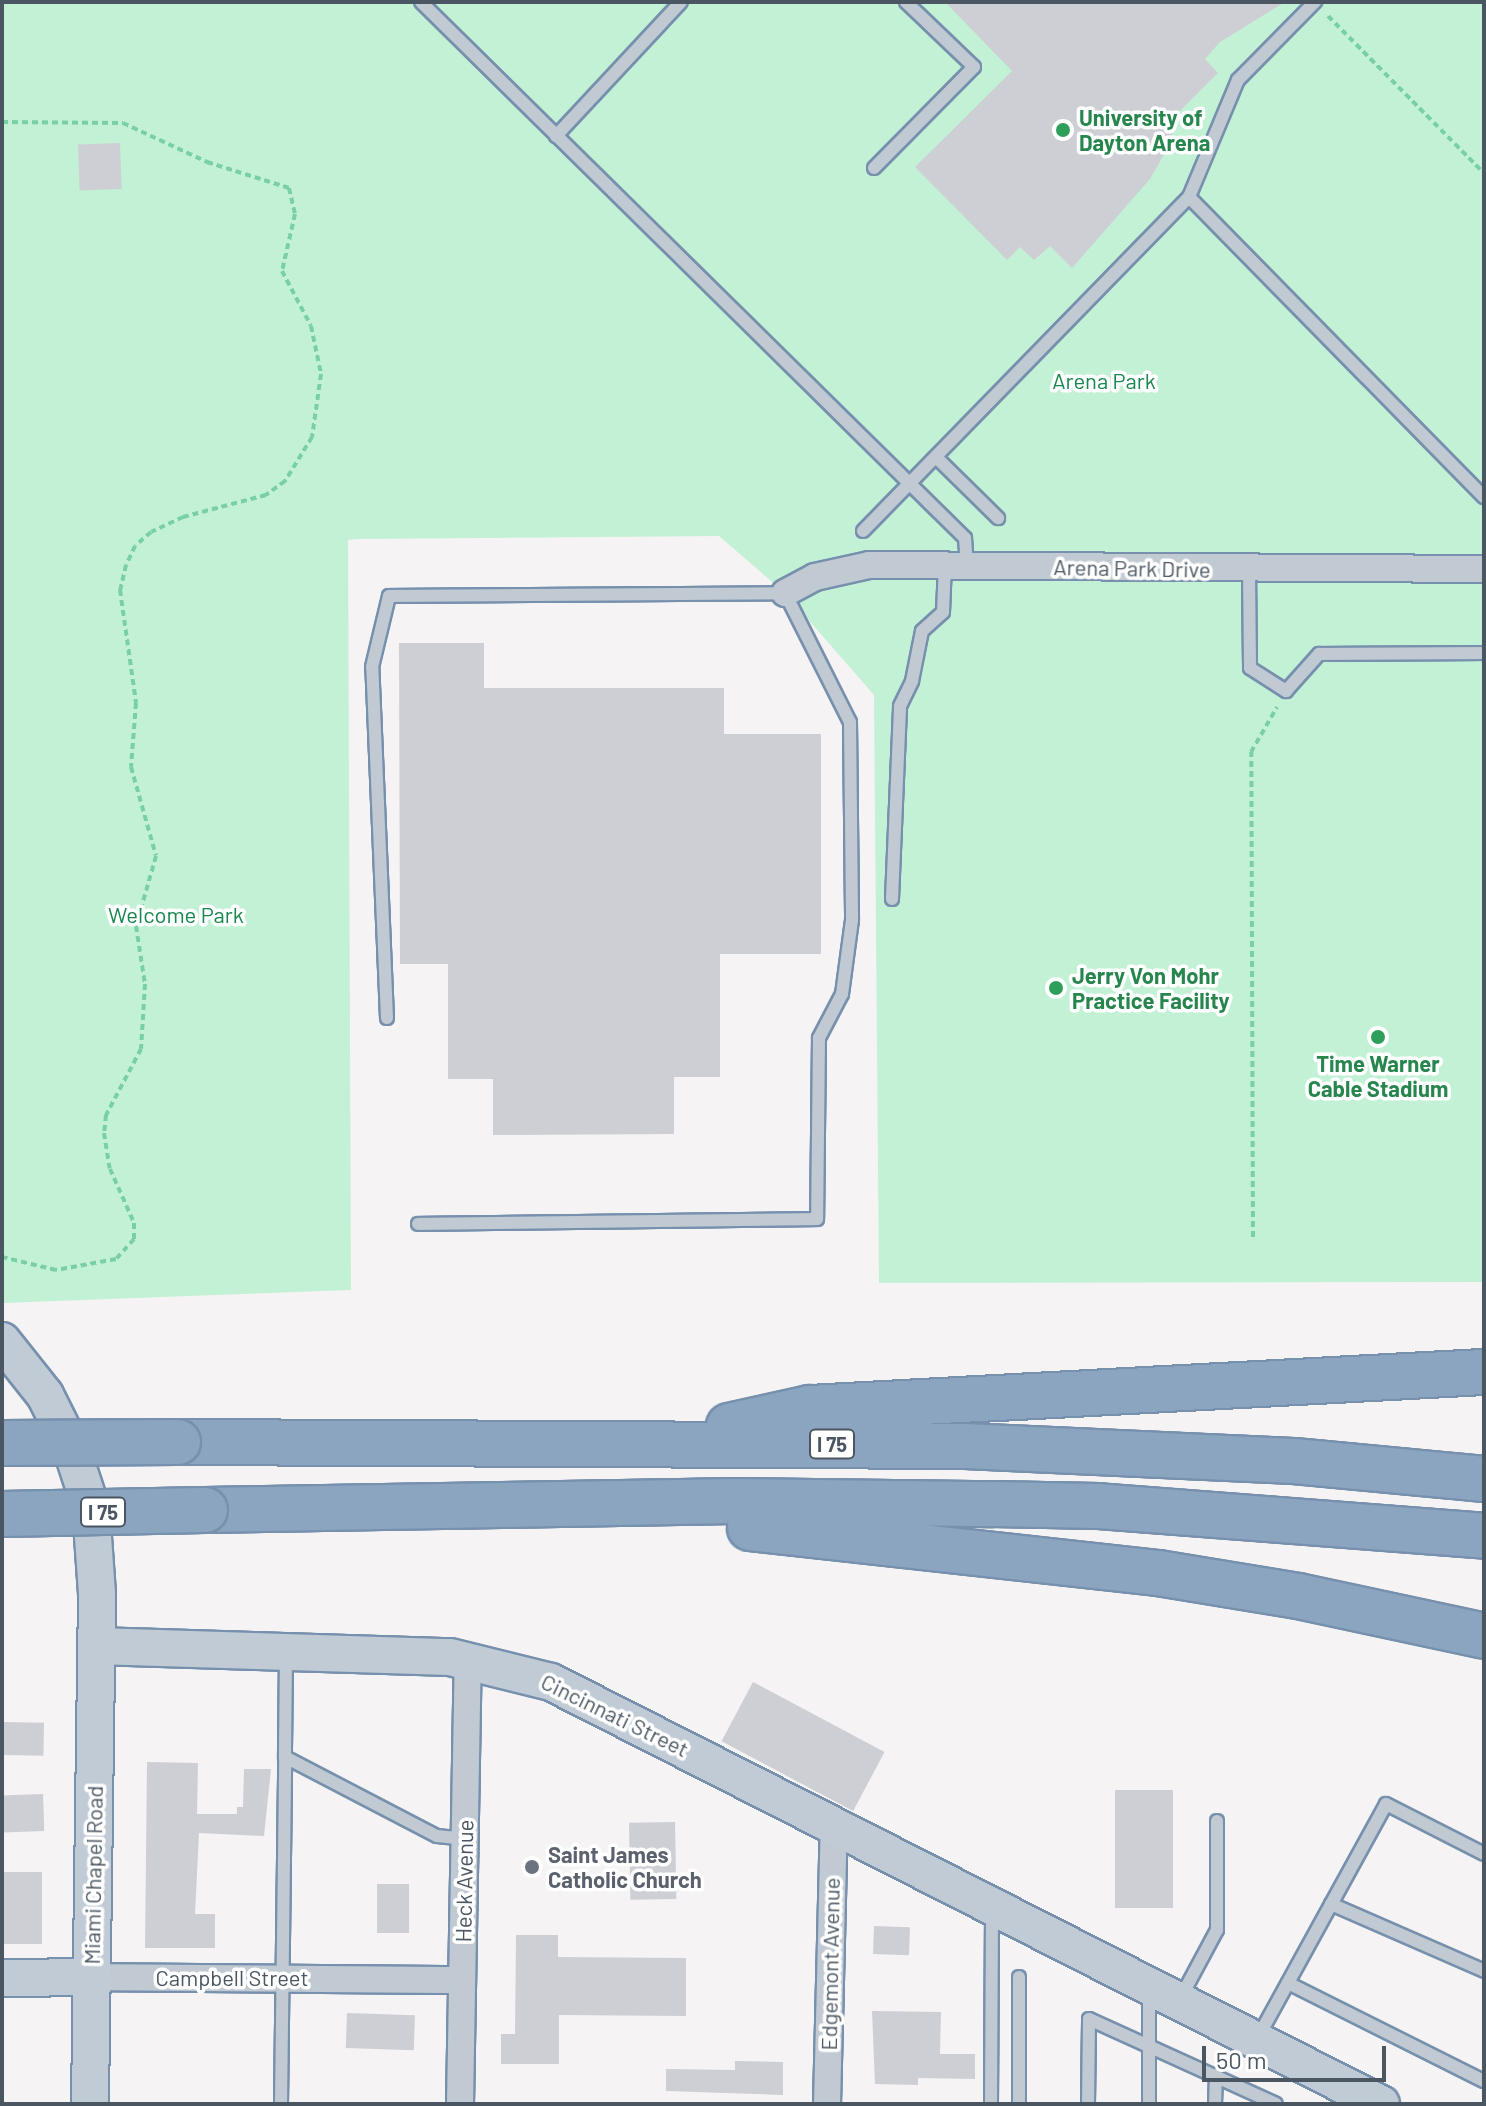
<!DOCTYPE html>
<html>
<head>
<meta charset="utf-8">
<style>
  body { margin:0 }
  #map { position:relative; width:1486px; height:2106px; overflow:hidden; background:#f5f3f3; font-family:Barlow,sans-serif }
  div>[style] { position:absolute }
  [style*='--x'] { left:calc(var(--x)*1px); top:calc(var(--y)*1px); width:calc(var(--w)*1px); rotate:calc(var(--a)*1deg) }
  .green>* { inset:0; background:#c3f1d5 }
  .building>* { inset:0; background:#cdcfd5; transform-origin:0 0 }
  .path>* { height:4px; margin-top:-2px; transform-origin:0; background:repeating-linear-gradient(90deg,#7ad0a6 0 6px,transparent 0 10px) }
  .roads { filter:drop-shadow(2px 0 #7690ad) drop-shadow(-2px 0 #7690ad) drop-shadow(0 2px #7690ad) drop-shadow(0 -2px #7690ad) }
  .lane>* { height:12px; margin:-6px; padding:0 6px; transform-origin:6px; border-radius:6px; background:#c1cad2 }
  .street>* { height:26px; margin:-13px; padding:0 13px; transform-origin:13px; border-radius:13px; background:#c1cad2 }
  .secondary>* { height:36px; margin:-18px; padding:0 18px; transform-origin:18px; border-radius:18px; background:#c1cbd6 }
  .highway>* { height:44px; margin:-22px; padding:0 22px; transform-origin:22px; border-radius:22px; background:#8ba5c1 }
  .bridges { filter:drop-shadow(2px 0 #7690ad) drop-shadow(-2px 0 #7690ad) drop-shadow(0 2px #7690ad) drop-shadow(0 -2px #7690ad) }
  .highway-bridge>* { height:44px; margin:-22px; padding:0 22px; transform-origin:22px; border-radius:22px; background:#8ba5c1 }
  .dots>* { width:22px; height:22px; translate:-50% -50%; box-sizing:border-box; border:4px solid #fff; border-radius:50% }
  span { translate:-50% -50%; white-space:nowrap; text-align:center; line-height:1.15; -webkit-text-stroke:7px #fff; paint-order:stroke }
  .shield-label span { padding:2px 6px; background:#fff; border:2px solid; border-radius:6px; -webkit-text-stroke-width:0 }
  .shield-label { font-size:20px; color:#4a5661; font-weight:700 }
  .leisure-label { font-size:22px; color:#27864d; font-weight:700 }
  .left { translate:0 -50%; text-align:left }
  .park-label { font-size:22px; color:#17864f }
  .street-label { font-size:22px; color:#4a5661 }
  .worship-label { font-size:22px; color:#5b616d; font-weight:700 }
  .frame { position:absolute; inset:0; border:4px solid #4a5661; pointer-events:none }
  .scale { position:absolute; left:1202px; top:2046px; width:184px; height:36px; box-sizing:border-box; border:4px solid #4a5661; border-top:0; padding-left:10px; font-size:24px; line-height:28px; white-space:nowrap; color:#4a5661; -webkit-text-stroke:6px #fff; paint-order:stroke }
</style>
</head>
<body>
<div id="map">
  <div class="green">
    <div style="clip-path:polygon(2px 2px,1484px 2px,1484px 1282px,879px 1283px,874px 695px,785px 593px,719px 536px,356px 539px,348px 540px,351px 1290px,2px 1303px)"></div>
  </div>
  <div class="building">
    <div style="clip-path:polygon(945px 2px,1285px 2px,1220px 42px,1205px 59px,1218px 73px,1175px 116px,1170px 144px,1150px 179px,1072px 268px,1050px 246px,1034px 260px,1020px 247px,1007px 260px,915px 167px,1012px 71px)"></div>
    <div style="left:120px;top:143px;width:46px;height:42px;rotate:88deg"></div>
    <div style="clip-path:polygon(399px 643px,484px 643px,484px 688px,724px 688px,724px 734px,821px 734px,821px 954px,720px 954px,720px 1077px,674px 1077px,674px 1134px,493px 1135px,493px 1079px,448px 1079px,448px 964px,400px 964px)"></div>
    <div style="left:753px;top:1682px;width:149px;height:67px;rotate:28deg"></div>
    <div style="left:2px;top:1722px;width:42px;height:33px;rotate:1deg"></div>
    <div style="clip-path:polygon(147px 1762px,198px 1763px,197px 1814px,237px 1814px,237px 1807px,243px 1807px,244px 1769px,271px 1769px,264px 1836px,199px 1833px,195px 1914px,215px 1914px,215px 1948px,145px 1948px)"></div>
    <div style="left:1115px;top:1790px;width:58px;height:118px"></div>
    <div style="left:43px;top:1794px;width:37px;height:41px;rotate:88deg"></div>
    <div style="left:675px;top:1822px;width:77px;height:46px;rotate:89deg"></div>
    <div style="left:42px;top:1872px;width:72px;height:40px;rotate:90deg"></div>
    <div style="left:377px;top:1884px;width:32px;height:49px"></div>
    <div style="left:874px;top:1926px;width:36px;height:28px;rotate:2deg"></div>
    <div style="clip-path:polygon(516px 1935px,558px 1935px,558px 1957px,686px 1958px,686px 2016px,559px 2015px,559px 2064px,501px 2064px,501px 2034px,515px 2034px)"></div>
    <div style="clip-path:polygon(872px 2011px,941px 2012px,940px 2054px,975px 2054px,975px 2079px,918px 2078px,918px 2085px,875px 2084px)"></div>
    <div style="left:347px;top:2013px;width:68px;height:35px;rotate:2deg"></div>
    <div style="clip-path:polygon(735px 2061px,783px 2062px,783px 2095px,666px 2091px,666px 2069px,735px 2070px)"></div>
  </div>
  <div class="path">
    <div style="--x:1328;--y:16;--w:221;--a:45.2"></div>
    <div style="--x:2;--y:122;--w:121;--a:0.5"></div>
    <div style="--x:123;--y:123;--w:93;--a:24.9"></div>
    <div style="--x:207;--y:162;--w:86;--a:17.6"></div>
    <div style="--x:289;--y:188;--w:27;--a:77"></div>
    <div style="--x:295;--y:214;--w:58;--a:102.8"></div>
    <div style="--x:282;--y:271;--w:62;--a:62.2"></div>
    <div style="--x:311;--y:326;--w:49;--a:78.2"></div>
    <div style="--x:321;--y:374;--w:64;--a:98.1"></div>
    <div style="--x:312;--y:437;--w:52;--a:121.5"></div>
    <div style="--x:285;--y:481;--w:24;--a:144"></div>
    <div style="--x:266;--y:495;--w:86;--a:165.2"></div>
    <div style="--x:183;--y:517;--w:35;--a:155"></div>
    <div style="--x:151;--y:532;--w:21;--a:139"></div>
    <div style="--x:135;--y:546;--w:21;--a:115"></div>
    <div style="--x:126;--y:565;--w:26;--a:103"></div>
    <div style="--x:120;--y:590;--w:114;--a:81.9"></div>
    <div style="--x:136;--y:703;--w:64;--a:94.5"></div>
    <div style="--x:131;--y:767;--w:92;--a:74.3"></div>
    <div style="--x:156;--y:856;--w:73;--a:105.9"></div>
    <div style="--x:136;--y:926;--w:59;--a:81.2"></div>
    <div style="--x:145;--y:984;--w:65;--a:93.5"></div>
    <div style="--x:141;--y:1049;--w:75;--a:117.9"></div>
    <div style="--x:106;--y:1115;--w:18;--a:96"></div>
    <div style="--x:104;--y:1133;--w:36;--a:81"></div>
    <div style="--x:110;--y:1169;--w:59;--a:66"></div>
    <div style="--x:134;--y:1223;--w:16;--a:90"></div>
    <div style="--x:134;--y:1239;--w:27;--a:132"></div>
    <div style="--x:116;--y:1259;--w:61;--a:169.6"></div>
    <div style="--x:56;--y:1270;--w:56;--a:-166.5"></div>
    <div style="--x:1253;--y:1237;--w:485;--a:-90.2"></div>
    <div style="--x:1251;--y:752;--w:52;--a:-60"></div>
  </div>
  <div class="roads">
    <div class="lane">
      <div style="--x:421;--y:2;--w:764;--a:44.58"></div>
      <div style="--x:965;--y:538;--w:27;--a:86"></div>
      <div style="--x:556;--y:136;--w:183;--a:-47"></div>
      <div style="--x:874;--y:168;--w:142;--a:-45.3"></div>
      <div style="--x:974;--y:67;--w:94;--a:-136.3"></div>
      <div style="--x:1189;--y:197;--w:421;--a:45.5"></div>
      <div style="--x:939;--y:460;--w:83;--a:44.5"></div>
      <div style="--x:863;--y:531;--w:467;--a:-45.7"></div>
      <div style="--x:1189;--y:197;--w:127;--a:-67.3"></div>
      <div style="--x:1238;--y:80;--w:110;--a:-45.4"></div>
      <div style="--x:1249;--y:570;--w:98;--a:89.4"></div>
      <div style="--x:1250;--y:668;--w:43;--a:32.6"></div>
      <div style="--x:1286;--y:691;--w:50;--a:-48.3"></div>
      <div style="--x:1319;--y:654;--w:165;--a:-0.3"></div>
      <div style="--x:892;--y:899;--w:193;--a:-87.6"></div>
      <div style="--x:900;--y:706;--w:28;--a:-64"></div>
      <div style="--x:912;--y:681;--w:51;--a:-78.7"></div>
      <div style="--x:922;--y:631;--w:28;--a:-42"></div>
      <div style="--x:943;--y:612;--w:47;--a:-87.6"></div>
      <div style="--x:387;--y:1018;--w:351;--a:-92.4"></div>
      <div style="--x:372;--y:667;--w:73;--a:-76.5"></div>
      <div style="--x:389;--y:596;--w:396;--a:-0.4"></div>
      <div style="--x:785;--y:593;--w:144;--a:63.3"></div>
      <div style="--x:850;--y:722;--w:198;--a:89.4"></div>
      <div style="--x:852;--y:920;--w:75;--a:97.7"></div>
      <div style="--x:842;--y:994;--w:50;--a:117.6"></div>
      <div style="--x:819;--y:1038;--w:181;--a:90.6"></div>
      <div style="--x:817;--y:1219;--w:399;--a:179.3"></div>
      <div style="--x:286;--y:1655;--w:102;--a:90.6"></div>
      <div style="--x:285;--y:1757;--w:171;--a:27.5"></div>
      <div style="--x:437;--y:1836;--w:27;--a:6"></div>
      <div style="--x:1331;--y:1904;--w:167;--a:23.6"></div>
      <div style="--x:1019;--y:1977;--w:127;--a:90"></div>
      <div style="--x:1288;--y:1983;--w:219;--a:26.6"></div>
      <div style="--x:1181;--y:1997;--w:76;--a:-61.8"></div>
      <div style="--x:1217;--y:1930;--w:109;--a:-90"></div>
      <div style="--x:1257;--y:2039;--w:268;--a:-61.2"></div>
      <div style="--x:1386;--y:1804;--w:110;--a:27"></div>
      <div style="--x:281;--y:2104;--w:347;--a:-89.3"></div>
      <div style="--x:991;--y:2104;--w:193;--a:-89.7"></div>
      <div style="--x:1088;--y:2104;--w:85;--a:-89.3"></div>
      <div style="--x:1089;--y:2019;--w:205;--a:24.4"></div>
      <div style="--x:1149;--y:2104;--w:112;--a:-90"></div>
      <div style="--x:1215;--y:2104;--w:29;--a:-88"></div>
    </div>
    <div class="street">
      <div style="--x:785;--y:593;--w:34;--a:-28"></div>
      <div style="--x:815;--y:577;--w:55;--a:-12.5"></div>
      <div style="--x:869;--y:565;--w:615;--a:0.37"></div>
      <div style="--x:91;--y:1977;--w:371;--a:0.5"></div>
      <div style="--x:460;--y:2104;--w:445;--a:-89"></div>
      <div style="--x:827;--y:2104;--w:280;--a:-88.6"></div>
    </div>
    <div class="secondary">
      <div style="--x:2;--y:1341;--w:69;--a:51.5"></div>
      <div style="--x:45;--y:1395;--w:58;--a:63.4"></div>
      <div style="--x:71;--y:1447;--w:64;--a:71.8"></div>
      <div style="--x:91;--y:1508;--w:86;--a:86"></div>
      <div style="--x:97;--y:1594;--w:510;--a:90.79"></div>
      <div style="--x:96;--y:1646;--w:354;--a:1.8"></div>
      <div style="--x:450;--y:1657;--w:104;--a:13.9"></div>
      <div style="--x:551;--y:1682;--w:931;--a:26.95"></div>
      <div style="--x:2;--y:1978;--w:89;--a:-0.6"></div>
    </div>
    <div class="highway">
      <div style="--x:729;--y:1426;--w:83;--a:-12.5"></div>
      <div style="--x:810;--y:1408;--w:675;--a:-3.06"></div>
      <div style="--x:178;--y:1442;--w:787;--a:0.29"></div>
      <div style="--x:965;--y:1446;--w:329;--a:2.6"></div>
      <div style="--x:1294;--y:1461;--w:191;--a:5.4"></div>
      <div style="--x:205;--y:1510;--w:530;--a:-0.97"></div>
      <div style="--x:735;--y:1501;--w:258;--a:0.7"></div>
      <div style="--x:993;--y:1504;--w:105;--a:1.1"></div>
      <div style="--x:1098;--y:1506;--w:387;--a:4.4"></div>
      <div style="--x:750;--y:1528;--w:410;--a:6.3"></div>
      <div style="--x:1158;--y:1573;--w:142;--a:9.3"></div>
      <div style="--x:1298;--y:1596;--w:190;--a:12.1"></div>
    </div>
  </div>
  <div class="bridges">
    <div class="highway-bridge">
      <div style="--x:2;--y:1443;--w:176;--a:-0.3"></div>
      <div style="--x:2;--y:1514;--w:203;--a:-1.1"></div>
    </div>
  </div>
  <div class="dots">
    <div style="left:1063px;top:130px;background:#2e9e5b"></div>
    <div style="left:1056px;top:988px;background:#2e9e5b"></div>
    <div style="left:1378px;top:1037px;background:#2e9e5b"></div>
    <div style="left:532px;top:1867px;background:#6b7280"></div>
  </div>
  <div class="shield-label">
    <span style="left:832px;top:1444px">I 75</span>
    <span style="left:103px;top:1512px">I 75</span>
  </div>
  <div class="leisure-label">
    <span class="left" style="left:1079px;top:130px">University of<br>Dayton Arena</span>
    <span class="left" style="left:1072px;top:988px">Jerry Von Mohr<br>Practice Facility</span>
    <span style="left:1378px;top:1076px">Time Warner<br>Cable Stadium</span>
  </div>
  <div class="park-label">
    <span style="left:1104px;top:381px">Arena Park</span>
    <span style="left:176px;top:915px">Welcome Park</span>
  </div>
  <div class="street-label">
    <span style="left:1132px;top:568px;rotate:1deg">Arena Park Drive</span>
    <span style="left:615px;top:1715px;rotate:26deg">Cincinnati Street</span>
    <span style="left:93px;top:1875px;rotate:-89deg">Miami Chapel Road</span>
    <span style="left:464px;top:1881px;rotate:-89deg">Heck Avenue</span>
    <span style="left:830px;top:1964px;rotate:-89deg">Edgemont Avenue</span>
    <span style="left:232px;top:1978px">Campbell Street</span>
  </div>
  <div class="worship-label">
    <span class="left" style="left:548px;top:1867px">Saint James<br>Catholic Church</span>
  </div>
  <div class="frame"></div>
  <div class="scale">50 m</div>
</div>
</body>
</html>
